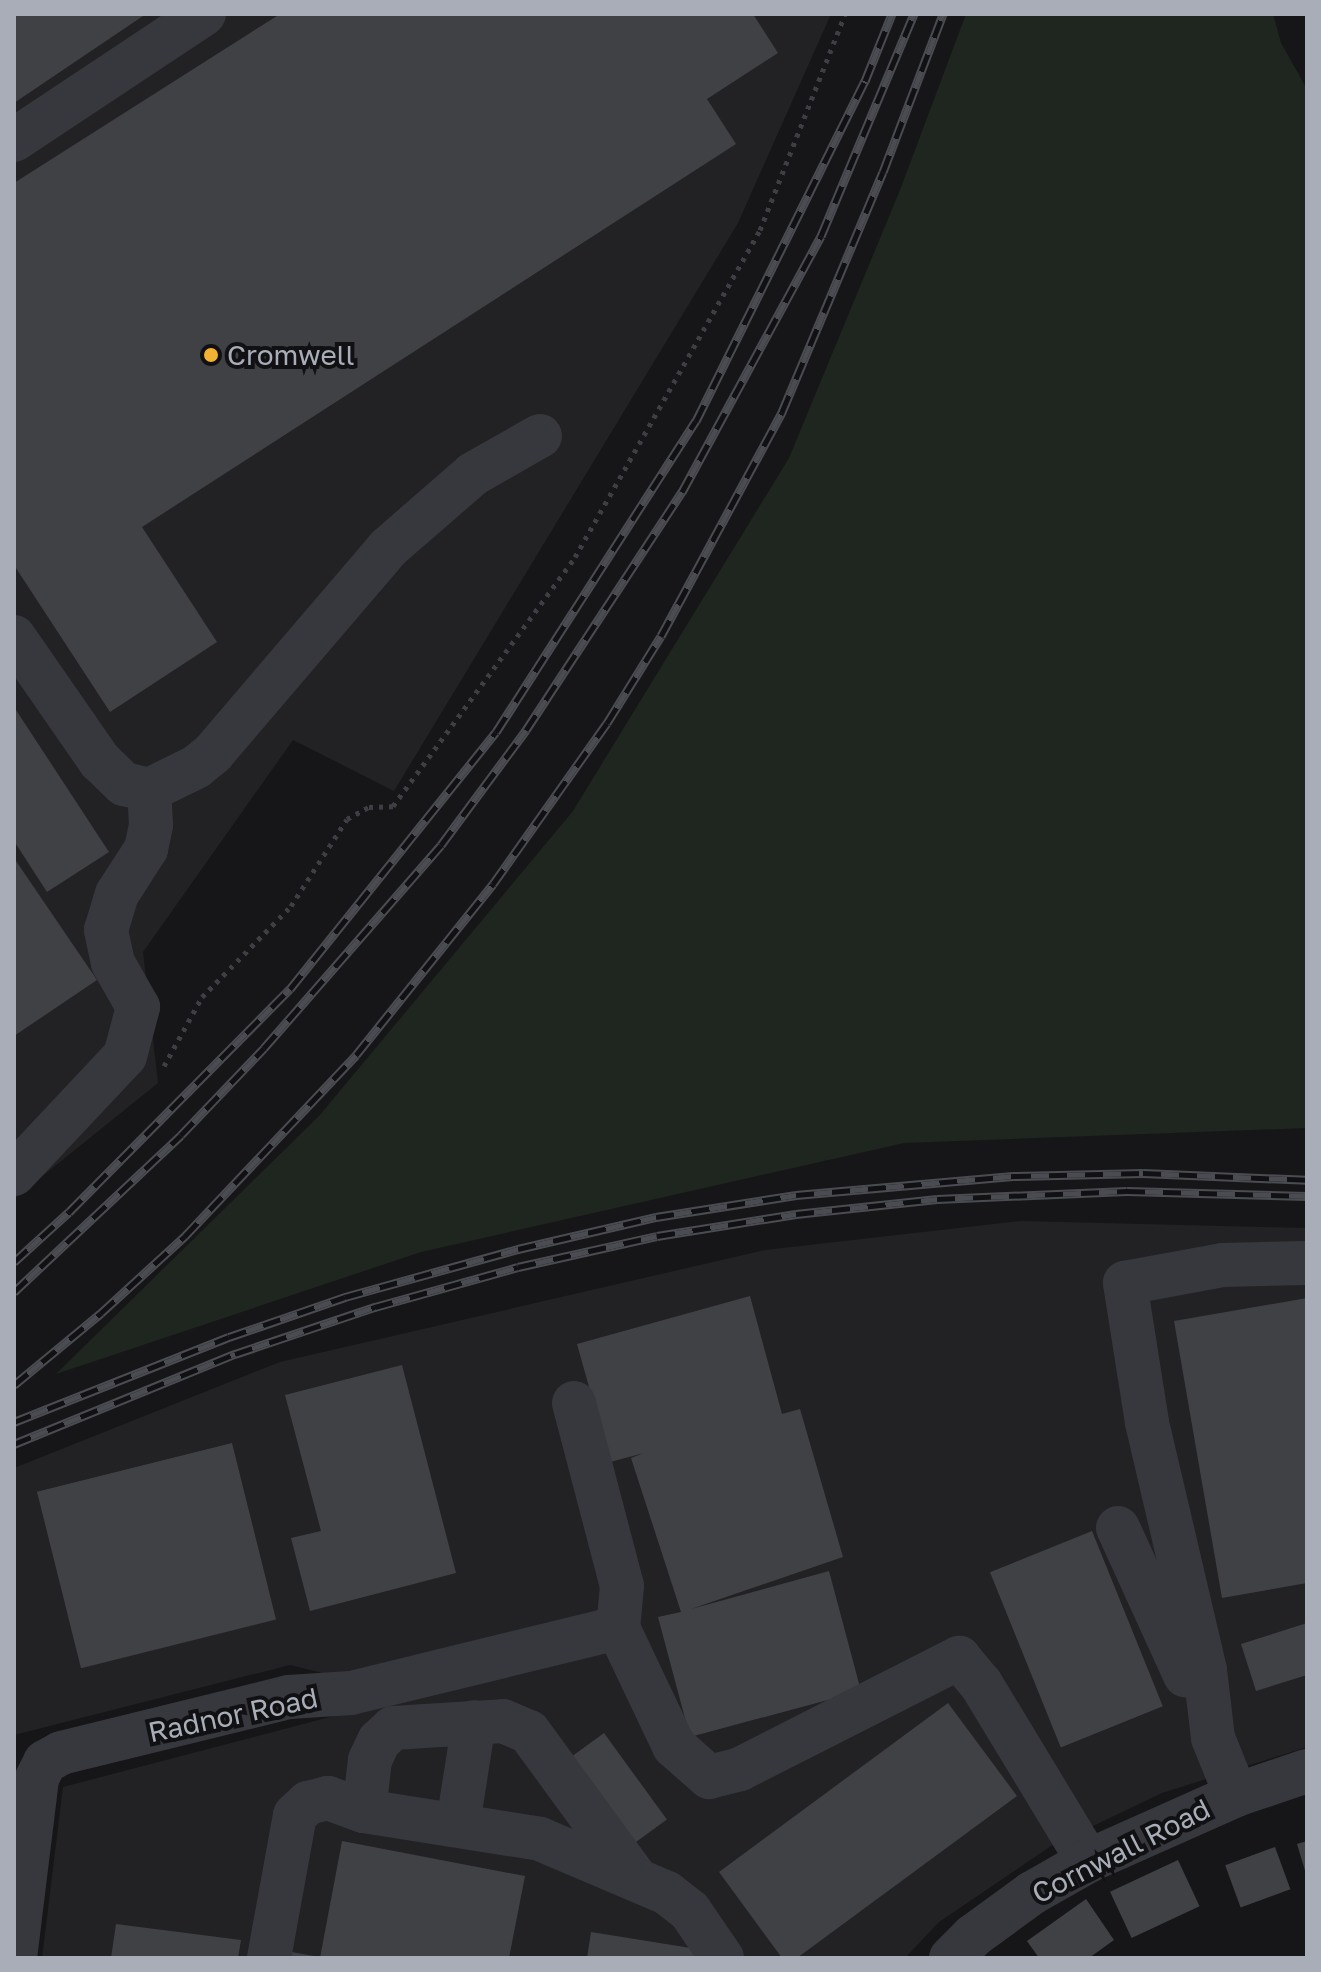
<!DOCTYPE html>
<html>
<head>
<meta charset="utf-8">
<style>
  body { margin:0 }
  #map { position:relative; width:1321px; height:1972px; overflow:hidden; background:#161618; font-family:"Golos Text",sans-serif }
  div>[style] { position:absolute }
  [style*='--x'] { left:calc(var(--x)*1px); top:calc(var(--y)*1px); width:calc(var(--w)*1px); rotate:calc(var(--a)*1deg) }
  .built>* { inset:0; background:#222225 }
  .green>* { inset:0; background:#1e261f }
  .building>* { inset:0; background:#404145; transform-origin:0 0 }
  .path>* { height:5px; margin-top:-2.5px; transform-origin:0; background:repeating-linear-gradient(90deg,#3d3f44 0 4px,transparent 0 10px) }
  .minor>* { height:44px; margin:-22px; padding:0 22px; transform-origin:22px; border-radius:22px; background:#37383d }
  .rail>* { height:9px; margin-top:-4.5px; transform-origin:0; background:repeating-linear-gradient(90deg,#111113 0 18px,#4a4c52 0 36px); box-sizing:border-box; border-block:2px solid #4a4c52 }
  .dots>* { width:22px; height:22px; translate:-50% -50%; box-sizing:border-box; border:4px solid #111113; border-radius:50% }
  span { translate:-50% -50%; white-space:nowrap; text-align:center; line-height:1.15; -webkit-text-stroke:8px #111113; paint-order:stroke }
  .poi-label { font-size:28px; color:#a8adb8 }
  .left { translate:0 -50%; text-align:left }
  .street-label { font-size:28px; color:#a8adb8 }
  .frame { position:absolute; inset:0; border:16px solid #a8adb8; pointer-events:none }
</style>
</head>
<body>
<div id="map">
  <div class="built">
    <div style="clip-path:polygon(14px 14px,831px 14px,738px 223px,394px 791px,293px 740px,143px 952px,158px 1083px,14px 1199px)"></div>
    <div style="clip-path:polygon(1021px 1221px,1307px 1228px,1307px 1747px,1162px 1793px,1051px 1846px,939px 1922px,905px 1958px,42px 1958px,63px 1787px,349px 1712px,339px 1677px,290px 1665px,14px 1735px,14px 1468px,280px 1362px,765px 1250px)"></div>
  </div>
  <div class="green">
    <div style="clip-path:polygon(966px 14px,1273px 14px,1281px 43px,1307px 89px,1307px 1128px,904px 1143px,421px 1252px,56px 1374px,319px 1116px,573px 811px,789px 458px,900px 190px)"></div>
  </div>
  <div class="building">
    <div style="clip-path:polygon(14px 14px,146px 14px,14px 103px)"></div>
    <div style="clip-path:polygon(280px 14px,753px 14px,778px 53px,707px 99px,736px 144px,142px 527px,217px 642px,110px 712px,14px 565px,14px 183px)"></div>
    <div style="clip-path:polygon(14px 707px,109px 852px,47px 892px,14px 841px)"></div>
    <div style="clip-path:polygon(14px 858px,97px 980px,14px 1036px)"></div>
    <div style="clip-path:polygon(750px 1296px,782px 1414px,800px 1409px,843px 1557px,691px 1609px,829px 1571px,861px 1691px,690px 1737px,658px 1617px,681px 1612px,631px 1458px,644px 1453px,610px 1462px,577px 1344px)"></div>
    <div style="clip-path:polygon(1307px 1298px,1307px 1583px,1222px 1598px,1174px 1321px)"></div>
    <div style="clip-path:polygon(402px 1365px,456px 1573px,310px 1611px,291px 1538px,321px 1531px,285px 1395px)"></div>
    <div style="left:232px;top:1443px;width:182px;height:201px;rotate:76deg"></div>
    <div style="left:1092px;top:1531px;width:189px;height:110px;rotate:68deg"></div>
    <div style="clip-path:polygon(1307px 1623px,1307px 1675px,1256px 1691px,1241px 1644px)"></div>
    <div style="clip-path:polygon(948px 1703px,1017px 1796px,797px 1958px,782px 1958px,719px 1872px)"></div>
    <div style="left:604px;top:1733px;width:107px;height:48px;rotate:54deg"></div>
    <div style="clip-path:polygon(342px 1841px,525px 1876px,509px 1958px,320px 1958px)"></div>
    <div style="clip-path:polygon(1307px 1841px,1307px 1874px,1306px 1874px,1297px 1844px)"></div>
    <div style="left:1275px;top:1847px;width:45px;height:53px;rotate:70deg"></div>
    <div style="left:1178px;top:1860px;width:51px;height:75px;rotate:65deg"></div>
    <div style="clip-path:polygon(1086px 1899px,1114px 1940px,1089px 1958px,1039px 1958px,1027px 1941px)"></div>
    <div style="clip-path:polygon(116px 1924px,241px 1940px,238px 1958px,111px 1958px)"></div>
    <div style="clip-path:polygon(591px 1932px,697px 1949px,696px 1958px,587px 1958px)"></div>
    <div style="clip-path:polygon(280px 1950px,314px 1956px,314px 1958px,279px 1958px)"></div>
  </div>
  <div class="path">
    <div style="--x:164;--y:1066;--w:79;--a:-61.2"></div>
    <div style="--x:202;--y:997;--w:127;--a:-45.6"></div>
    <div style="--x:291;--y:906;--w:103;--a:-57.2"></div>
    <div style="--x:347;--y:819;--w:25;--a:-29"></div>
    <div style="--x:369;--y:807;--w:24;--a:-2"></div>
    <div style="--x:393;--y:806;--w:308;--a:-53.8"></div>
    <div style="--x:575;--y:557;--w:376;--a:-60.5"></div>
    <div style="--x:760;--y:230;--w:232;--a:-68.5"></div>
  </div>
  <div class="minor">
    <div style="--x:14;--y:140;--w:228;--a:-33.6"></div>
    <div style="--x:14;--y:637;--w:151;--a:55.3"></div>
    <div style="--x:100;--y:761;--w:33;--a:44"></div>
    <div style="--x:124;--y:784;--w:26;--a:13"></div>
    <div style="--x:149;--y:790;--w:52;--a:-26.1"></div>
    <div style="--x:196;--y:767;--w:22;--a:-39"></div>
    <div style="--x:213;--y:753;--w:270;--a:-49.5"></div>
    <div style="--x:388;--y:548;--w:113;--a:-41"></div>
    <div style="--x:473;--y:474;--w:77;--a:-29.6"></div>
    <div style="--x:14;--y:1174;--w:162;--a:-46.8"></div>
    <div style="--x:125;--y:1056;--w:51;--a:-75.1"></div>
    <div style="--x:138;--y:1007;--w:51;--a:-119.6"></div>
    <div style="--x:113;--y:963;--w:34;--a:-102"></div>
    <div style="--x:106;--y:930;--w:38;--a:-73"></div>
    <div style="--x:117;--y:894;--w:54;--a:-57.2"></div>
    <div style="--x:146;--y:849;--w:25;--a:-78"></div>
    <div style="--x:151;--y:825;--w:35;--a:-93"></div>
    <div style="--x:574;--y:1403;--w:189;--a:75.3"></div>
    <div style="--x:622;--y:1586;--w:42;--a:95.4"></div>
    <div style="--x:618;--y:1628;--w:131;--a:64.6"></div>
    <div style="--x:674;--y:1746;--w:47;--a:41.5"></div>
    <div style="--x:709;--y:1777;--w:32;--a:-14"></div>
    <div style="--x:740;--y:1769;--w:246;--a:-26.9"></div>
    <div style="--x:959;--y:1658;--w:34;--a:50"></div>
    <div style="--x:981;--y:1684;--w:207;--a:58.8"></div>
    <div style="--x:1118;--y:1528;--w:162;--a:65.5"></div>
    <div style="--x:1236;--y:1795;--w:61;--a:-112"></div>
    <div style="--x:1213;--y:1738;--w:68;--a:-96.7"></div>
    <div style="--x:1205;--y:1670;--w:255;--a:-103.2"></div>
    <div style="--x:1147;--y:1422;--w:141;--a:-99"></div>
    <div style="--x:1125;--y:1283;--w:100;--a:-10.4"></div>
    <div style="--x:1223;--y:1265;--w:84;--a:-1.4"></div>
    <div style="--x:364;--y:1811;--w:51;--a:-83.3"></div>
    <div style="--x:370;--y:1760;--w:21;--a:-65"></div>
    <div style="--x:379;--y:1741;--w:19;--a:-43"></div>
    <div style="--x:393;--y:1728;--w:110;--a:-3.6"></div>
    <div style="--x:503;--y:1721;--w:28;--a:23"></div>
    <div style="--x:529;--y:1732;--w:182;--a:53.9"></div>
    <div style="--x:458;--y:1824;--w:103;--a:-81.1"></div>
    <div style="--x:15;--y:1958;--w:181;--a:-83"></div>
    <div style="--x:37;--y:1778;--w:18;--a:-63"></div>
    <div style="--x:45;--y:1762;--w:18;--a:-29"></div>
    <div style="--x:61;--y:1753;--w:235;--a:-13.8"></div>
    <div style="--x:289;--y:1697;--w:62;--a:-3.7"></div>
    <div style="--x:351;--y:1693;--w:275;--a:-13.7"></div>
    <div style="--x:269;--y:1958;--w:145;--a:-79.7"></div>
    <div style="--x:295;--y:1815;--w:18;--a:-43"></div>
    <div style="--x:308;--y:1803;--w:21;--a:-14"></div>
    <div style="--x:328;--y:1798;--w:38;--a:20"></div>
    <div style="--x:364;--y:1811;--w:178;--a:9"></div>
    <div style="--x:540;--y:1839;--w:138;--a:23"></div>
    <div style="--x:667;--y:1893;--w:29;--a:38"></div>
    <div style="--x:690;--y:1911;--w:57;--a:55.8"></div>
    <div style="--x:951;--y:1958;--w:31;--a:-45"></div>
    <div style="--x:973;--y:1936;--w:73;--a:-36.1"></div>
    <div style="--x:1032;--y:1893;--w:64;--a:-29.7"></div>
    <div style="--x:1088;--y:1861;--w:162;--a:-24"></div>
    <div style="--x:1236;--y:1795;--w:75;--a:-18.7"></div>
  </div>
  <div class="rail">
    <div style="--x:14;--y:1262;--w:74;--a:-42.3"></div>
    <div style="--x:69;--y:1212;--w:314;--a:-45.3"></div>
    <div style="--x:290;--y:989;--w:329;--a:-51.3"></div>
    <div style="--x:496;--y:732;--w:370;--a:-57.3"></div>
    <div style="--x:696;--y:421;--w:380;--a:-63.6"></div>
    <div style="--x:865;--y:81;--w:72;--a:-68.1"></div>
    <div style="--x:14;--y:1292;--w:229;--a:-43.2"></div>
    <div style="--x:181;--y:1135;--w:120;--a:-46.3"></div>
    <div style="--x:264;--y:1048;--w:269;--a:-48.9"></div>
    <div style="--x:441;--y:845;--w:143;--a:-53.5"></div>
    <div style="--x:526;--y:730;--w:285;--a:-56.8"></div>
    <div style="--x:682;--y:492;--w:291;--a:-61.5"></div>
    <div style="--x:821;--y:236;--w:241;--a:-67.3"></div>
    <div style="--x:14;--y:1385;--w:113;--a:-39.6"></div>
    <div style="--x:101;--y:1313;--w:114;--a:-42.5"></div>
    <div style="--x:185;--y:1236;--w:249;--a:-46.6"></div>
    <div style="--x:356;--y:1055;--w:219;--a:-51.3"></div>
    <div style="--x:493;--y:884;--w:197;--a:-54.7"></div>
    <div style="--x:607;--y:723;--w:102;--a:-58.2"></div>
    <div style="--x:661;--y:636;--w:255;--a:-61.6"></div>
    <div style="--x:782;--y:412;--w:260;--a:-67.2"></div>
    <div style="--x:883;--y:172;--w:169;--a:-69.2"></div>
    <div style="--x:14;--y:1422;--w:231;--a:-21.6"></div>
    <div style="--x:229;--y:1337;--w:123;--a:-19"></div>
    <div style="--x:345;--y:1297;--w:180;--a:-15.5"></div>
    <div style="--x:518;--y:1249;--w:142;--a:-13.1"></div>
    <div style="--x:656;--y:1217;--w:142;--a:-8.9"></div>
    <div style="--x:796;--y:1195;--w:218;--a:-5"></div>
    <div style="--x:1013;--y:1176;--w:130;--a:-1.3"></div>
    <div style="--x:1143;--y:1173;--w:164;--a:2.4"></div>
    <div style="--x:14;--y:1444;--w:239;--a:-22.2"></div>
    <div style="--x:235;--y:1354;--w:148;--a:-18.6"></div>
    <div style="--x:375;--y:1307;--w:148;--a:-15.6"></div>
    <div style="--x:518;--y:1267;--w:142;--a:-12.6"></div>
    <div style="--x:657;--y:1236;--w:141;--a:-9"></div>
    <div style="--x:796;--y:1214;--w:142;--a:-6.1"></div>
    <div style="--x:937;--y:1199;--w:190;--a:-2.4"></div>
    <div style="--x:1127;--y:1191;--w:180;--a:1.6"></div>
  </div>
  <div class="dots">
    <div style="left:211px;top:355px;background:#f2b134"></div>
  </div>
  <div class="poi-label">
    <span class="left" style="left:227px;top:355px">Cromwell</span>
  </div>
  <div class="street-label">
    <span style="left:233px;top:1715px;rotate:-12deg">Radnor Road</span>
    <span style="left:1121px;top:1851px;rotate:-27deg">Cornwall Road</span>
  </div>
  <div class="frame"></div>
</div>
</body>
</html>
